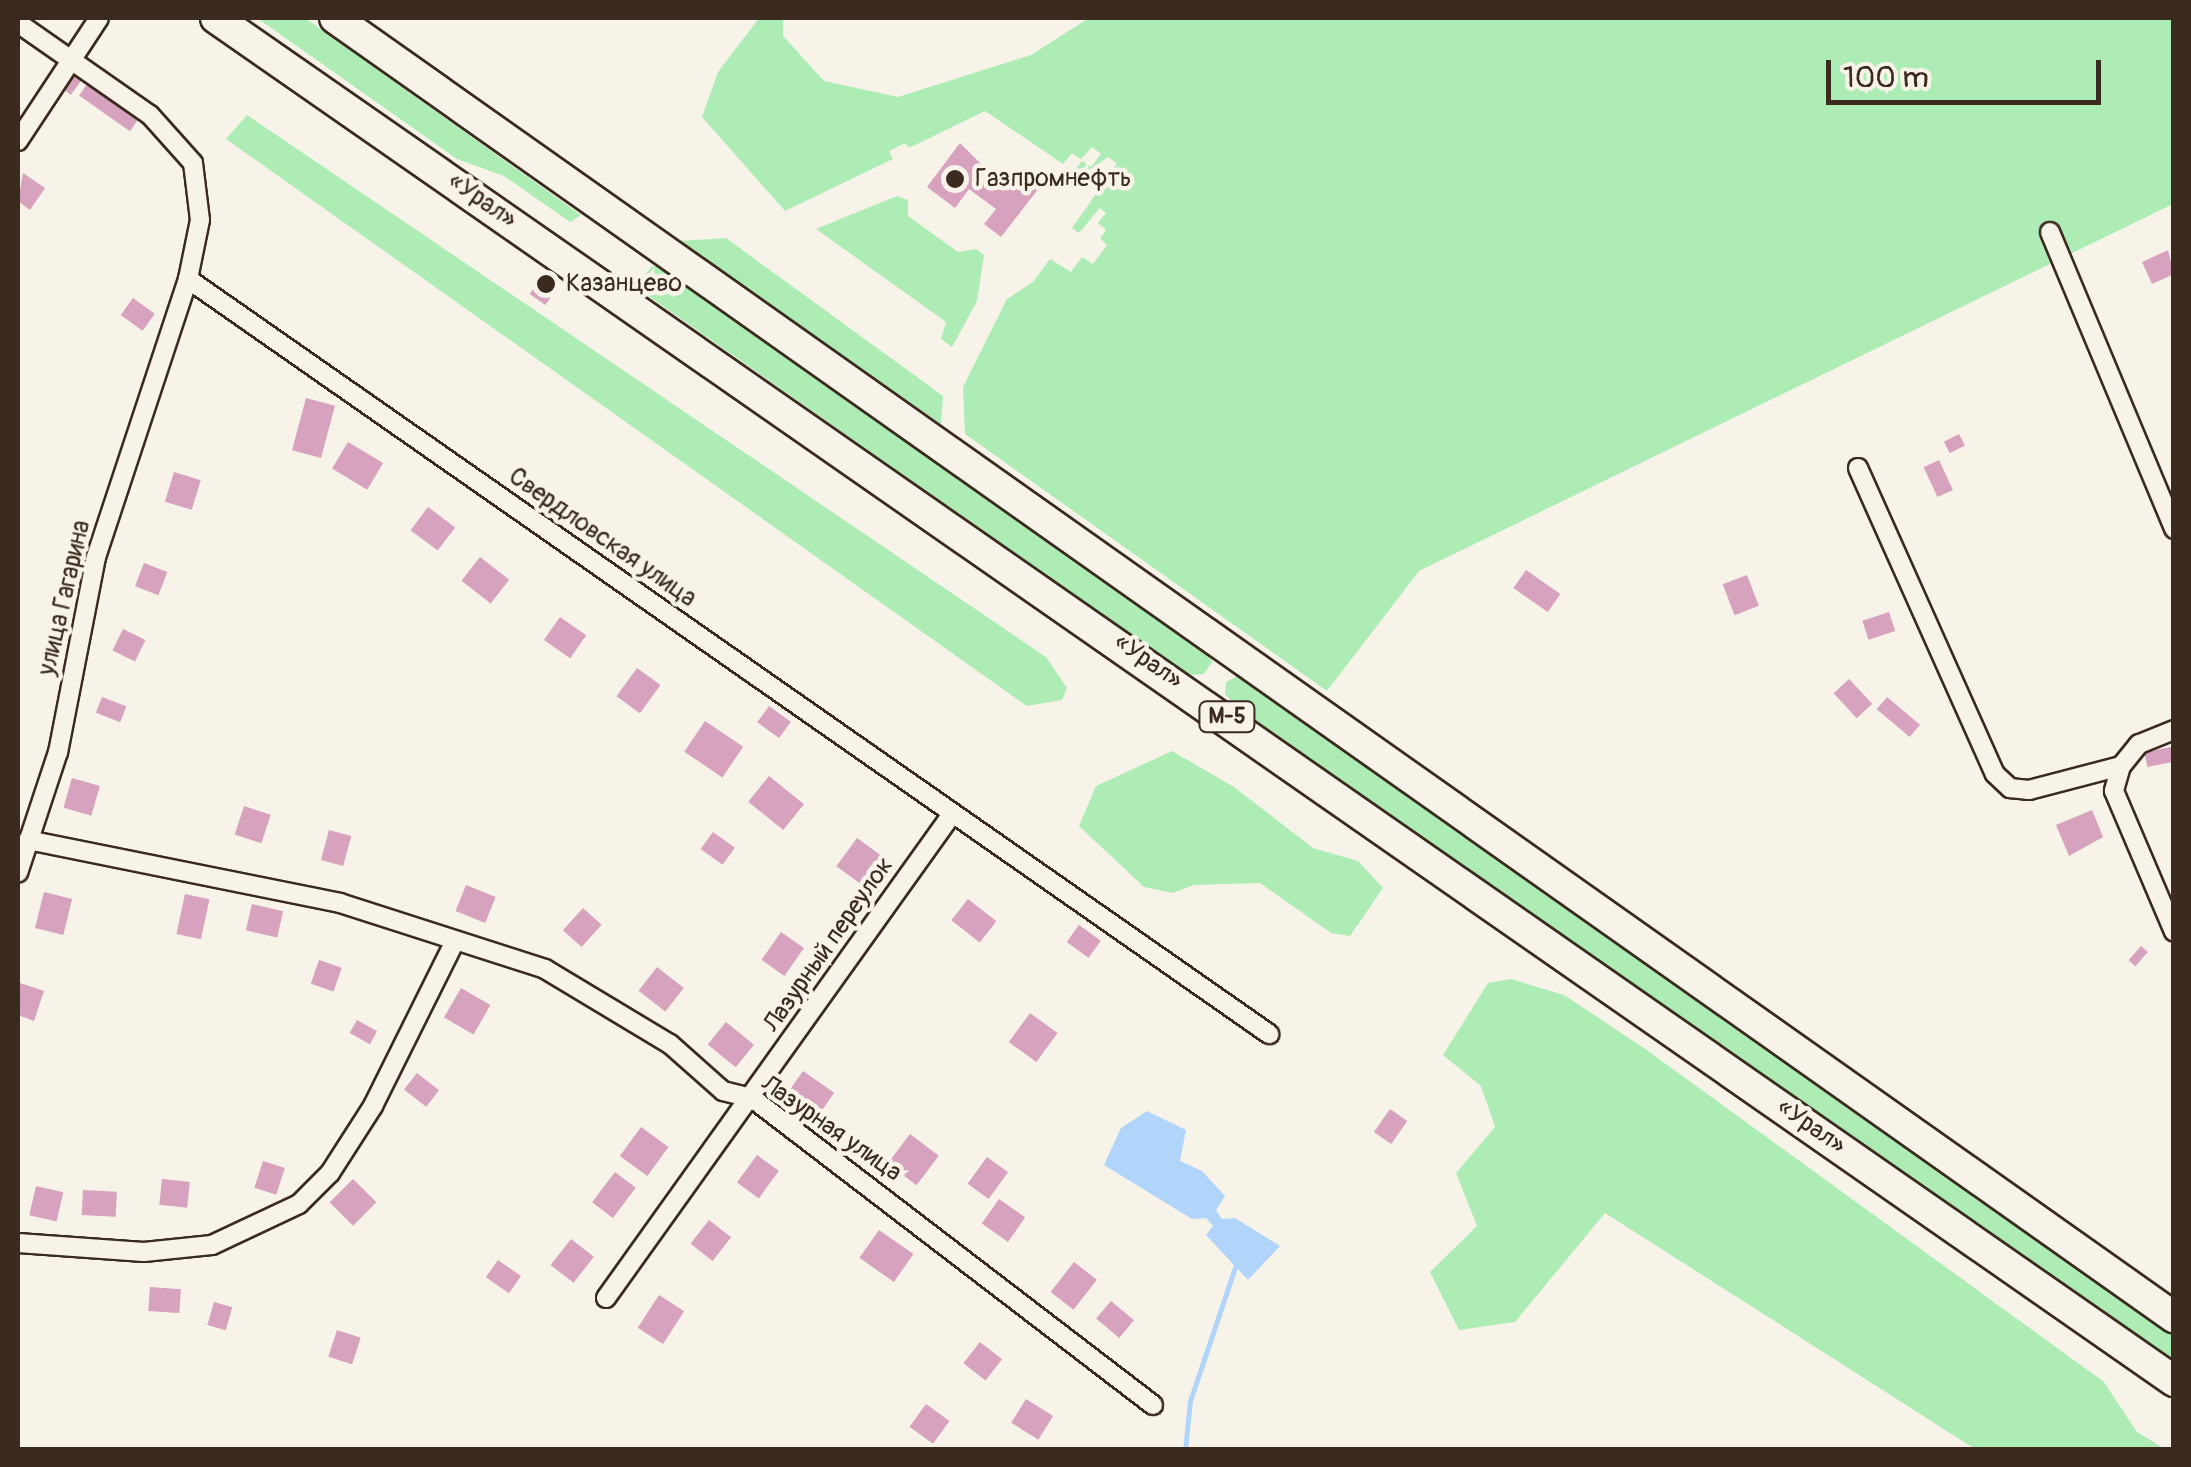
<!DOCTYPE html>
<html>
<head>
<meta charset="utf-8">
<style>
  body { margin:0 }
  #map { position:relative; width:2191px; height:1467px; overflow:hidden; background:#f7f3e8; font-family:Pangolin,sans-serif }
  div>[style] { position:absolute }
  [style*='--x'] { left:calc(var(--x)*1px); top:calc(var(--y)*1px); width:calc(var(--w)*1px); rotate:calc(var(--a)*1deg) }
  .green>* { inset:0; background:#adedb5 }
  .water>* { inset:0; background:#b1d5fa }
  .stream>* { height:5px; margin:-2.5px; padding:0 2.5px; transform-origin:2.5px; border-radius:2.5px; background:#b1d5fa }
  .building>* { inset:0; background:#d6a2bd; transform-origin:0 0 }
  .roads { filter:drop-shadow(2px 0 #3b2a1e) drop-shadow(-2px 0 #3b2a1e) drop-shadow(0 2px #3b2a1e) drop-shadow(0 -2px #3b2a1e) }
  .street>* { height:18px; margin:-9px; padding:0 9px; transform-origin:9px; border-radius:9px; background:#f7f3e8 }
  .primary>* { height:30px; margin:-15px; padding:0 15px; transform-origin:15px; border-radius:15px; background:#f7f3e8 }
  .dots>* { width:28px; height:28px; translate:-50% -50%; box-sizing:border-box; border:5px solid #f7f3e8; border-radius:50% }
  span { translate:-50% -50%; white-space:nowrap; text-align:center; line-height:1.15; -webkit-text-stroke:9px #f7f3e8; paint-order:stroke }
  .shield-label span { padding:2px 8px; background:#f7f3e8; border:2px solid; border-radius:8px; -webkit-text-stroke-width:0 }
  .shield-label { font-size:22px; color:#3b2a1e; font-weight:700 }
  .poi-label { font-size:25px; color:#3b2a1e }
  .left { translate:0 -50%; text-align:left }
  .street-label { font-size:25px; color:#3b2a1e }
  .frame { position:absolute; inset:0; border:20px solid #3b2a1e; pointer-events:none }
  .scale { position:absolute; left:1826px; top:60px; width:275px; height:45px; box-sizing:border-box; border:5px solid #3b2a1e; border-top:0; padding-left:12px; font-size:30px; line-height:35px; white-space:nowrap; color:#3b2a1e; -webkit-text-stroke:8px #f7f3e8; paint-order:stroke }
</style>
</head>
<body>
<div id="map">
  <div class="green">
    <div style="clip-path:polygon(257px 18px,305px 18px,581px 215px,570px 222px,504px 176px,457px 159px)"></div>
    <div style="clip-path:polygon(759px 18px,783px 18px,783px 36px,824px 81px,898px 97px,1031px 55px,1089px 18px,2173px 18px,2173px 204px,1419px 571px,1327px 691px,965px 434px,963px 387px,1007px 299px,1033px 282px,1050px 259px,1071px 272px,1082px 257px,1093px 264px,1107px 245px,1100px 238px,1106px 230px,1098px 223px,1106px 213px,1100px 208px,1079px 233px,1072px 228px,1117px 164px,1108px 157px,1081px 176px,1074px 171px,1082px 161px,1091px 167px,1101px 154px,1092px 147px,1081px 159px,1072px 153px,1063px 164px,985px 111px,909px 148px,905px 143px,889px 151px,893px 159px,785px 211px,702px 117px,718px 72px)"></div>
    <div style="clip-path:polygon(247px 115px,1046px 657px,1067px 688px,1062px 700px,1027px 706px,226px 139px)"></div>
    <div style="clip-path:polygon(897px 196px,908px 200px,908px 216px,958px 252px,976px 249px,984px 255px,977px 301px,952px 347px,941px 339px,946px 322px,816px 229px)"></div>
    <div style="clip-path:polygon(726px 238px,943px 396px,941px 424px,679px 241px)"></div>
    <div style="clip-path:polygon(652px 266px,664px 268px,1207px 649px,1212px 662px,1204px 674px,1189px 675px,647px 295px,641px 280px)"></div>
    <div style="clip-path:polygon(1239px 675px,2173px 1332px,2173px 1368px,1237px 707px,1225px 694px,1226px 682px)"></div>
    <div style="clip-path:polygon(1172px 751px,1234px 787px,1313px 848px,1358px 861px,1383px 888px,1350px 936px,1331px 933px,1260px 883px,1194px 885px,1173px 893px,1144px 887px,1079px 826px,1096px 786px)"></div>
    <div style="clip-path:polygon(1511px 979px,1564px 995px,1648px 1051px,2104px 1382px,2137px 1432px,2165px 1449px,1975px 1449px,1605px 1213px,1515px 1322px,1459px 1330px,1430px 1272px,1477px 1226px,1456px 1173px,1495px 1127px,1481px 1086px,1443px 1055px,1488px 983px)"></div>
  </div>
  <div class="water">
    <div style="clip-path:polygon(1147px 1111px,1186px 1130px,1180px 1161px,1202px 1171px,1225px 1196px,1216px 1210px,1222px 1219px,1235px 1218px,1280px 1246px,1248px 1280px,1206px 1235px,1213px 1226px,1206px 1218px,1192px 1219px,1104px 1165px,1121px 1128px)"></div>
  </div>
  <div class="stream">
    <div style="--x:1185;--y:1450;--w:49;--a:-84.2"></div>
    <div style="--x:1190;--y:1401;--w:148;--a:-71.4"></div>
  </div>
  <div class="building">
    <div style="left:70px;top:67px;width:17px;height:22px;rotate:36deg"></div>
    <div style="left:90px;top:80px;width:62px;height:19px;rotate:35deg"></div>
    <div style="clip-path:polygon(960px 143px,1008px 191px,1021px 174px,1039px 188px,1001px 237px,984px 224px,996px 209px,969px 189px,955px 208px,927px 187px)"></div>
    <div style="clip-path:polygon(23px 173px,45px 188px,30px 210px,18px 201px)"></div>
    <div style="clip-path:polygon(2168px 250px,2174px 274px,2152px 284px,2142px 262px)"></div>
    <div style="left:536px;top:285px;width:19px;height:11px;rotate:35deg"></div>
    <div style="left:133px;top:298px;width:27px;height:21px;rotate:36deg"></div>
    <div style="left:306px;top:398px;width:30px;height:54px;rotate:15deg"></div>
    <div style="left:1959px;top:434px;width:13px;height:17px;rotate:63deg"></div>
    <div style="left:348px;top:442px;width:41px;height:31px;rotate:31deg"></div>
    <div style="left:1939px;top:460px;width:33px;height:17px;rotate:65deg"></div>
    <div style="left:174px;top:472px;width:28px;height:31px;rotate:17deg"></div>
    <div style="left:428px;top:507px;width:34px;height:29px;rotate:37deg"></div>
    <div style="left:480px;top:557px;width:37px;height:30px;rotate:38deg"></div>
    <div style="left:144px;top:563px;width:25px;height:25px;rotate:21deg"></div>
    <div style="left:1526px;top:570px;width:42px;height:22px;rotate:35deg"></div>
    <div style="left:1747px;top:575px;width:33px;height:26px;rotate:69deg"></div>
    <div style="left:1889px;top:612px;width:20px;height:28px;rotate:72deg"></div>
    <div style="left:560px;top:617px;width:32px;height:28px;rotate:35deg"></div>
    <div style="left:123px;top:629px;width:25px;height:24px;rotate:26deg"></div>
    <div style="left:637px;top:668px;width:29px;height:35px;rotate:36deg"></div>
    <div style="left:1849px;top:679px;width:34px;height:21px;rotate:47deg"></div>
    <div style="left:102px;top:697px;width:26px;height:17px;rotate:21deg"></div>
    <div style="left:1887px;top:697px;width:43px;height:16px;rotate:40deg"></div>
    <div style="left:769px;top:706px;width:27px;height:20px;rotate:36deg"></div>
    <div style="left:705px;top:721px;width:46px;height:37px;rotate:34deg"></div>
    <div style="left:2171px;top:747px;width:15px;height:27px;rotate:79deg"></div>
    <div style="left:769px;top:776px;width:45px;height:33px;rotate:39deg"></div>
    <div style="left:72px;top:778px;width:29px;height:31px;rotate:16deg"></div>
    <div style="left:244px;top:806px;width:28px;height:30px;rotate:18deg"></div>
    <div style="clip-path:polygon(2092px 810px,2103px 837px,2069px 856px,2056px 825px)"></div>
    <div style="left:329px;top:830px;width:23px;height:31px;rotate:15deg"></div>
    <div style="left:713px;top:832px;width:27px;height:21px;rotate:36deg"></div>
    <div style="left:857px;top:838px;width:34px;height:35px;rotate:36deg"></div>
    <div style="left:466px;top:885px;width:32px;height:28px;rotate:22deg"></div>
    <div style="left:44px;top:892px;width:29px;height:37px;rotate:14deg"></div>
    <div style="left:185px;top:894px;width:25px;height:41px;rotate:12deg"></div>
    <div style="left:968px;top:899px;width:36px;height:27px;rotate:38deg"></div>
    <div style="left:252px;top:904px;width:32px;height:27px;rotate:13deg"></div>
    <div style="left:583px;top:908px;width:25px;height:30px;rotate:42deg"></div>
    <div style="left:1079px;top:925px;width:27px;height:21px;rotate:36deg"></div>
    <div style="left:781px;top:932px;width:28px;height:34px;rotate:35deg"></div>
    <div style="left:2141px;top:946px;width:9px;height:19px;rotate:41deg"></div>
    <div style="left:319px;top:960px;width:24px;height:25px;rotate:19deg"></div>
    <div style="left:657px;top:967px;width:34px;height:30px;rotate:38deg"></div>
    <div style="clip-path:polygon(20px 983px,44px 991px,34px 1021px,18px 1015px)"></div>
    <div style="left:461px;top:988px;width:34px;height:34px;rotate:30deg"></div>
    <div style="left:1030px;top:1013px;width:34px;height:36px;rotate:36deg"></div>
    <div style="left:357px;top:1020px;width:23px;height:15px;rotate:29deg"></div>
    <div style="left:726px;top:1022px;width:36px;height:29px;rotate:39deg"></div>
    <div style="left:803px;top:1071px;width:38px;height:29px;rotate:35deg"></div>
    <div style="left:417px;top:1073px;width:28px;height:21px;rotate:38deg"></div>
    <div style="left:1390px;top:1109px;width:21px;height:28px;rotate:35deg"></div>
    <div style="left:641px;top:1127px;width:34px;height:36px;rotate:36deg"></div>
    <div style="left:910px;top:1134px;width:36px;height:37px;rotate:37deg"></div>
    <div style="left:757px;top:1155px;width:27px;height:34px;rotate:36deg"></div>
    <div style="left:987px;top:1157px;width:26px;height:33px;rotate:36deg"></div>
    <div style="left:263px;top:1161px;width:23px;height:28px;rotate:18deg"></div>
    <div style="left:615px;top:1172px;width:26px;height:38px;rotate:37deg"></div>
    <div style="left:162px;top:1179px;width:28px;height:26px;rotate:6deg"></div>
    <div style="left:353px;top:1179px;width:33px;height:33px;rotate:45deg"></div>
    <div style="left:36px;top:1186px;width:28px;height:30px;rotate:13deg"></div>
    <div style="left:83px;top:1190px;width:34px;height:25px;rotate:3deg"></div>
    <div style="left:999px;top:1199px;width:32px;height:30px;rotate:35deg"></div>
    <div style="left:709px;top:1220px;width:28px;height:30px;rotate:38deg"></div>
    <div style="left:879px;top:1230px;width:42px;height:34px;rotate:35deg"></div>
    <div style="left:571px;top:1239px;width:29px;height:33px;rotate:38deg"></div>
    <div style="left:498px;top:1260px;width:28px;height:21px;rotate:35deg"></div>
    <div style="left:1074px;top:1262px;width:29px;height:38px;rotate:38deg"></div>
    <div style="left:150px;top:1287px;width:31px;height:24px;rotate:4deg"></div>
    <div style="left:659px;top:1295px;width:30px;height:39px;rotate:33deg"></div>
    <div style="left:1111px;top:1301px;width:30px;height:23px;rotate:40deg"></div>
    <div style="left:214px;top:1302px;width:19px;height:24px;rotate:16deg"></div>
    <div style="left:337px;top:1330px;width:25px;height:28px;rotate:18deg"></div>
    <div style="left:980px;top:1342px;width:28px;height:27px;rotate:38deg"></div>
    <div style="left:1026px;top:1399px;width:32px;height:28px;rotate:32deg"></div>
    <div style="left:926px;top:1404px;width:29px;height:28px;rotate:36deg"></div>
  </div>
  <div class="roads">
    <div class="street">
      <div style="--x:18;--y:23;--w:161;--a:34.9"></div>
      <div style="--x:150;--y:115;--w:64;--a:48.1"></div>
      <div style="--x:193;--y:163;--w:57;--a:83"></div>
      <div style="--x:200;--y:220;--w:60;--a:101.5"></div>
      <div style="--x:188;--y:279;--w:293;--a:108.3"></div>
      <div style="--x:96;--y:557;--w:199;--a:101"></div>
      <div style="--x:58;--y:752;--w:127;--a:108.3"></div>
      <div style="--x:18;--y:141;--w:147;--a:-56.6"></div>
      <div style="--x:2050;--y:232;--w:322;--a:67.3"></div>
      <div style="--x:188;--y:279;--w:1319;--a:34.93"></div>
      <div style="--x:1858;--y:468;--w:335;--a:65.9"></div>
      <div style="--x:1995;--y:774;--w:21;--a:43"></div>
      <div style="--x:2010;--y:788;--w:19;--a:6"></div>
      <div style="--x:2029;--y:790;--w:95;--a:-14.6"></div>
      <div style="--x:2174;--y:730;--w:38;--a:158"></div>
      <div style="--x:2139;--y:744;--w:28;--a:129"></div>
      <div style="--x:2121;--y:766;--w:26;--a:106"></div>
      <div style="--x:2114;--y:791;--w:153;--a:66.9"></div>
      <div style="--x:28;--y:840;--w:318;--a:11.4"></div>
      <div style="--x:340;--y:903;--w:215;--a:17.8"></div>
      <div style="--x:545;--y:969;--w:146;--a:31"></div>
      <div style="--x:670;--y:1044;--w:71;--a:41.6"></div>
      <div style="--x:723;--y:1091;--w:30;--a:14"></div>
      <div style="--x:752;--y:1098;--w:505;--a:37.44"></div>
      <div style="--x:18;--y:1243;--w:126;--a:4.1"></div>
      <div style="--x:144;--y:1252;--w:68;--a:-5.9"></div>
      <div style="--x:212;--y:1245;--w:96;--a:-25.2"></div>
      <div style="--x:299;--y:1204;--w:44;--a:-45"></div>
      <div style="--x:330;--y:1173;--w:80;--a:-57.3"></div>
      <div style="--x:373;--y:1106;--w:182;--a:-63.6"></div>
      <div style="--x:606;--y:1298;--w:595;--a:-54.44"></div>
    </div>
    <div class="primary">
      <div style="--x:216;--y:18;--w:2386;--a:34.84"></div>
      <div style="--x:335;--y:18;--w:2252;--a:35.24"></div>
    </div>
  </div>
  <div class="dots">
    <div style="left:955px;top:179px;background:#3b2a1e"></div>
    <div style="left:546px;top:284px;background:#3b2a1e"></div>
  </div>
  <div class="shield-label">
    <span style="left:1227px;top:717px">М-5</span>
  </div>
  <div class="poi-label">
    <span class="left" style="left:975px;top:179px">Газпромнефть</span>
    <span class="left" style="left:566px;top:284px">Казанцево</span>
  </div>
  <div class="street-label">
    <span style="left:482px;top:201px;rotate:35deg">«Урал»</span>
    <span style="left:602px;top:538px;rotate:35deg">Свердловская улица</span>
    <span style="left:65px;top:598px;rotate:-77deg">улица Гагарина</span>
    <span style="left:1148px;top:662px;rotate:35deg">«Урал»</span>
    <span style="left:829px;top:945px;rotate:-55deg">Лазурный переулок</span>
    <span style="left:1811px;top:1127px;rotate:35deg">«Урал»</span>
    <span style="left:831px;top:1129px;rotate:35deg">Лазурная улица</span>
  </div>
  <div class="frame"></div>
  <div class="scale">100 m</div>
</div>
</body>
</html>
